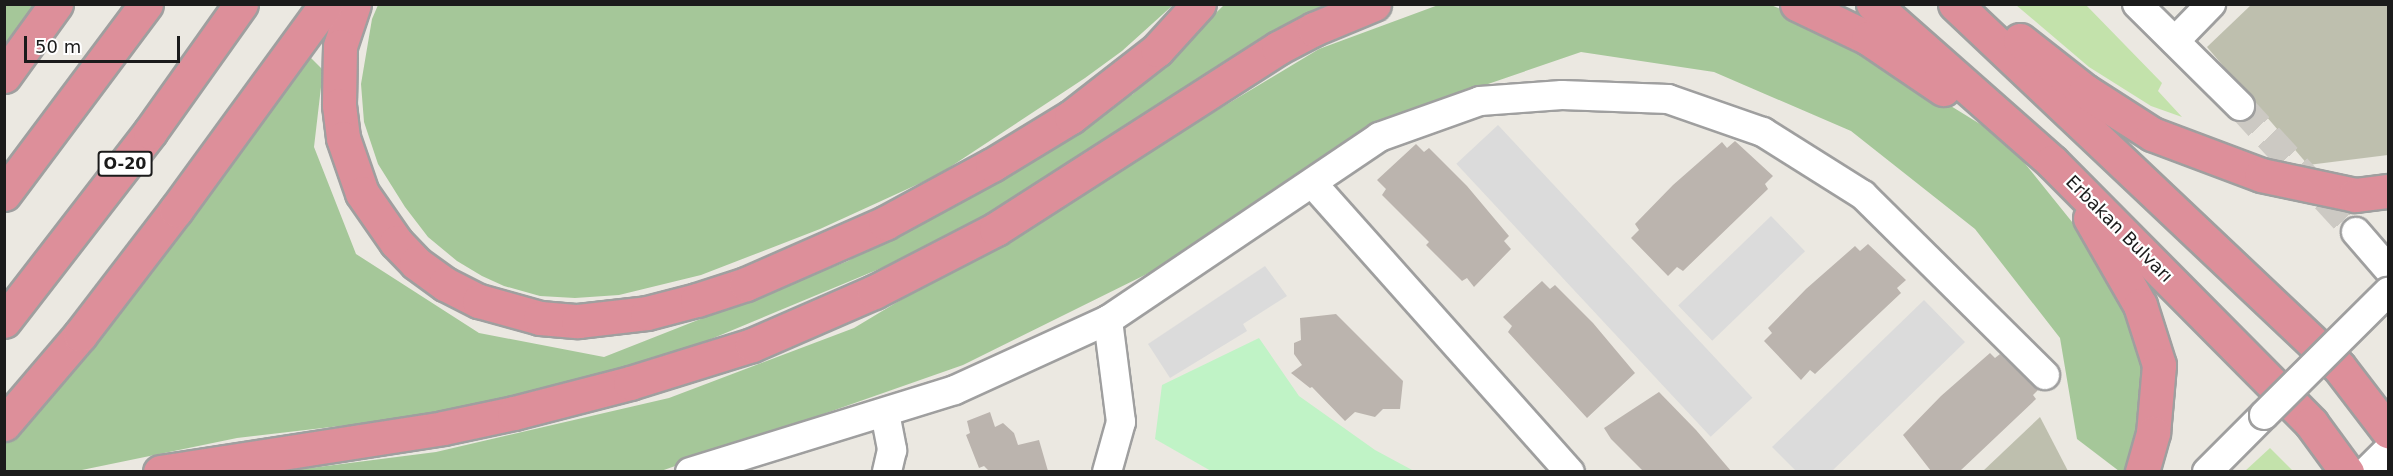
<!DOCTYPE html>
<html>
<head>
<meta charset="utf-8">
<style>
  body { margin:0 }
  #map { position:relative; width:2393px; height:476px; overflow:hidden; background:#ebe8e1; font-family:"DejaVu Sans",sans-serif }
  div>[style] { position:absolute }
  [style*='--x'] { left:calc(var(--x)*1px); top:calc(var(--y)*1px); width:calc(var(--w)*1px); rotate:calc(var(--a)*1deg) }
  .construction>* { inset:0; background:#bebfae }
  .grass>* { inset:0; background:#c3e2ab }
  .forest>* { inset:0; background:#a5c799 }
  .park>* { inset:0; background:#c0f3c6 }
  .parking>* { inset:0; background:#dbdbdb; transform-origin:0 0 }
  .building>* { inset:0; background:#bbb4ae }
  .minor-tunnel>* { height:28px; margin-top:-14px; transform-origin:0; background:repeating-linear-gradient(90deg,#ccc9c3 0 28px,transparent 0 42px) }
  .roads { filter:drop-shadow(2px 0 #9f9f9f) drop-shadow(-2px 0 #9f9f9f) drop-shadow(0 2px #9f9f9f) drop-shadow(0 -2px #9f9f9f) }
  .minor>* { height:28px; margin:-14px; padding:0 14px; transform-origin:14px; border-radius:14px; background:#fff }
  .highway>* { height:33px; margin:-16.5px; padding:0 16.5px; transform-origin:16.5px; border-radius:16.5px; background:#dd8f9a }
  .bridges { filter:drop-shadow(2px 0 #9f9f9f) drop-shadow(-2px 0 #9f9f9f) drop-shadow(0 2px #9f9f9f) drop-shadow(0 -2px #9f9f9f) }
  .minor-bridge>* { height:28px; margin:-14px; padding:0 14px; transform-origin:14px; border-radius:14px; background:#fff }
  span { translate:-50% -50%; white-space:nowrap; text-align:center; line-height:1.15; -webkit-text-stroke:4.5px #fff; paint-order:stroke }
  .shield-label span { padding:2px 4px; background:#fff; border:2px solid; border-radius:4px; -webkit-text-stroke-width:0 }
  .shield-label { font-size:16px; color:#1b1b1b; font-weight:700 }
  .street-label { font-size:18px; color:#1b1b1b }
  .frame { position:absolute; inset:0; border:6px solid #1b1b1b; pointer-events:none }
  .scale { position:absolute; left:24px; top:36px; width:156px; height:27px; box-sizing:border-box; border:3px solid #1b1b1b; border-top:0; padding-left:8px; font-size:18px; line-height:21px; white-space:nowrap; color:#1b1b1b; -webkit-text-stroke:4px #fff; paint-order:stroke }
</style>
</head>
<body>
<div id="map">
  <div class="construction">
    <div style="clip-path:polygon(2251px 5px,2388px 5px,2388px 155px,2308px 165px,2207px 47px)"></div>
    <div style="clip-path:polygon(2040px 417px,2068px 471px,1983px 471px)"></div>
  </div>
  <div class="grass">
    <div style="clip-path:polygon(2016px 5px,2086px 5px,2162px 83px,2158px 91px,2182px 117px,2151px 106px,2089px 67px)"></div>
    <div style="clip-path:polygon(2270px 448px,2293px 471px,2245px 471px)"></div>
  </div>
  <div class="forest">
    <div style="clip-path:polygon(1441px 4px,1771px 5px,1821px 26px,2006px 140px,2089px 243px,2138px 326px,2145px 414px,2129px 471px,2119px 471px,2077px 439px,2060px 338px,1975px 229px,1851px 131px,1714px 72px,1581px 52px,1412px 110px,1159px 268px,963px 365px,661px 471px,279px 472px,436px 452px,669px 398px,854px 328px,1319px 49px)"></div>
    <div style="clip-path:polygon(5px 5px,45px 5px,5px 59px)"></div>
    <div style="clip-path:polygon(378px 5px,378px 4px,1173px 5px,1122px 51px,1085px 78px,938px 175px,820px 229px,701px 275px,619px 295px,575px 298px,540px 296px,504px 286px,482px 276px,457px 261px,428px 237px,405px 207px,378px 164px,364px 122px,361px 84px,372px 19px)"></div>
    <div style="clip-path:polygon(1224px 5px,1344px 5px,956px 237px,627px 374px,400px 419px,237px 438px,77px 471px,5px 471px,4px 432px,306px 53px,323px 70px,314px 147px,356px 254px,479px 333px,604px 357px,848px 261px,1133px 94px)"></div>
  </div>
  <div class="park">
    <div style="clip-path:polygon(1259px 338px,1299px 396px,1375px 450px,1414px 471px,1211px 471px,1155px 439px,1162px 385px)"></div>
  </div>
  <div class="parking">
    <div style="left:1498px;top:125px;width:373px;height:57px;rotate:47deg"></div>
    <div style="left:1771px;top:216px;width:49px;height:129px;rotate:46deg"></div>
    <div style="clip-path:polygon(1265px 266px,1287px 296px,1243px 324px,1247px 331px,1170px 378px,1148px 344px)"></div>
    <div style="clip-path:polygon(1924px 300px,1965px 342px,1832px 471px,1796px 471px,1772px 447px)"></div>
  </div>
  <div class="building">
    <div style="clip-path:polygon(1735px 141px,1773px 176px,1765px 184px,1768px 189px,1683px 271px,1677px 267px,1668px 276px,1631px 238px,1639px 230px,1635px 224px,1673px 185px,1722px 142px,1727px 148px)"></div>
    <div style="clip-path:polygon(1416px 144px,1424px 152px,1429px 148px,1467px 186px,1509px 236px,1504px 241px,1511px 249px,1474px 287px,1467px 278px,1462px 281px,1426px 245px,1429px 242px,1382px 195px,1386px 189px,1377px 180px)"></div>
    <div style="clip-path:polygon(1868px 244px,1906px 280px,1897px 288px,1901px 293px,1815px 374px,1810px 370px,1801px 380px,1764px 341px,1772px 333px,1768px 328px,1806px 289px,1855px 246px,1860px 251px)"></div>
    <div style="clip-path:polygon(1542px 281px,1550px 289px,1555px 285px,1593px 323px,1635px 373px,1587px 418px,1508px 332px,1512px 326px,1503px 317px)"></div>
    <div style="clip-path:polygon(1336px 314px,1403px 381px,1400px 409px,1383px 409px,1375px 417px,1355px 412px,1345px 421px,1312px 387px,1310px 388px,1291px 373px,1302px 365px,1294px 354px,1294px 343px,1301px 340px,1300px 318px)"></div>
    <div style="clip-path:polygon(1990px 353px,1995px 358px,2000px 354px,2038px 390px,2033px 395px,2036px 399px,1960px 471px,1931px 471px,1903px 435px,1941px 396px)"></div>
    <div style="clip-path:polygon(1659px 392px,1696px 430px,1731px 471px,1643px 471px,1611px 439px,1604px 428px)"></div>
    <div style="clip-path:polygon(990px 412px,995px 427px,1003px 423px,1014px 433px,1018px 445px,1039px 440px,1048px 471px,989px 471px,984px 466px,979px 468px,966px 435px,970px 433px,967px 421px)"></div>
  </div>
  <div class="minor-tunnel">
    <div style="--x:2240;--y:106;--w:171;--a:47.4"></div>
  </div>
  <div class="roads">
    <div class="minor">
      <div style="--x:2137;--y:4;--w:145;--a:44.7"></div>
      <div style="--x:2175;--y:41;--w:52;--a:-45.8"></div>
      <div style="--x:1313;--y:184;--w:386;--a:48.3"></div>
      <div style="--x:2356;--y:232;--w:49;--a:49.1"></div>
      <div style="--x:885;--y:413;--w:38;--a:79"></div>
      <div style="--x:892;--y:450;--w:23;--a:103"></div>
      <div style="--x:690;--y:472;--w:277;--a:-17.2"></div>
      <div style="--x:955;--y:390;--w:168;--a:-24.6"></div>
      <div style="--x:1108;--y:320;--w:327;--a:-34"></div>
      <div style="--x:1379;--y:137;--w:107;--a:-19.6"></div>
      <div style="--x:1480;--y:101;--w:82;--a:-4.2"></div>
      <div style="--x:1562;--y:95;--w:106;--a:2.2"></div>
      <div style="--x:1668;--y:99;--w:101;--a:19.2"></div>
      <div style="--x:1763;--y:132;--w:118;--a:32.2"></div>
      <div style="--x:1863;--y:195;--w:256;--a:44.7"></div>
      <div style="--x:1107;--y:472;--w:52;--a:-74.4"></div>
      <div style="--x:1121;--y:422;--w:103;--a:-97.3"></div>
      <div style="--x:2207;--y:472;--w:81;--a:-45"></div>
      <div style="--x:2366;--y:472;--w:31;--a:-45"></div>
    </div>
    <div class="highway">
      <div style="--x:354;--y:4;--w:44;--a:108.4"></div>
      <div style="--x:340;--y:46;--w:59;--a:91"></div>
      <div style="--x:339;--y:105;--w:33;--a:83"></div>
      <div style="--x:343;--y:138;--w:58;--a:70.9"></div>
      <div style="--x:362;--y:193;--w:60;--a:55.2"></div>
      <div style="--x:396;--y:242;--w:29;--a:46"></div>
      <div style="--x:416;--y:263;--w:36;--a:36"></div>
      <div style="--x:445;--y:284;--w:38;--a:27"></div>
      <div style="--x:479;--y:301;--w:63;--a:15.6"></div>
      <div style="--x:540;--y:318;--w:38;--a:5"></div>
      <div style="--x:578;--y:321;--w:69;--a:-6.6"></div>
      <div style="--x:647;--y:313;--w:52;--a:-14.6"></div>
      <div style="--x:697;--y:300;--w:52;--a:-18.1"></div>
      <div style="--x:746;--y:284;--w:152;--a:-23.7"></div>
      <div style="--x:885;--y:223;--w:122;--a:-28.5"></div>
      <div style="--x:992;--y:165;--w:92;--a:-31.3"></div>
      <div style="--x:1071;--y:117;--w:109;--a:-37.9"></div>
      <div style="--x:1157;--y:50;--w:62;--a:-47.6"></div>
      <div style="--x:1797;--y:4;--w:79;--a:25.6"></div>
      <div style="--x:1868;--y:38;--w:91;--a:34.2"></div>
      <div style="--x:1873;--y:4;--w:239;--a:41.4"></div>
      <div style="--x:2052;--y:162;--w:368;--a:45.2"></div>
      <div style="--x:2311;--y:423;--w:61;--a:53.7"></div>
      <div style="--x:1955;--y:4;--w:528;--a:43.39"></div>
      <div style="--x:2339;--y:367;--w:81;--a:52.6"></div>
      <div style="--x:2020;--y:40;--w:83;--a:38.1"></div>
      <div style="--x:2085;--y:91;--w:80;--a:32.7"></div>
      <div style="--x:2152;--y:134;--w:116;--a:20.6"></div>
      <div style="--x:2261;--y:175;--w:96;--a:12"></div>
      <div style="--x:2355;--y:195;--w:33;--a:-7"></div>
      <div style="--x:4;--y:76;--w:89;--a:-54.2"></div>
      <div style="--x:4;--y:194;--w:237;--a:-53.2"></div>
      <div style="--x:2090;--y:218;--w:100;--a:60.1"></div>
      <div style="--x:2140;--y:305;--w:63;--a:72.4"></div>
      <div style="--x:2159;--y:365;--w:68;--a:95"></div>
      <div style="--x:2153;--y:433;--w:41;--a:105.8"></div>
      <div style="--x:4;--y:321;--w:239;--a:-52.3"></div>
      <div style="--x:150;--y:132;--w:157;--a:-54.6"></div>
      <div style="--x:4;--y:424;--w:117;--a:-49.5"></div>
      <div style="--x:80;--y:335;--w:158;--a:-52.5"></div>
      <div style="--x:176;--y:210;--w:255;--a:-53.9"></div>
      <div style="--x:160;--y:472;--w:286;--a:-8.8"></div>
      <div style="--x:443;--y:428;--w:73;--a:-11.9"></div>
      <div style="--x:514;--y:413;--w:120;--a:-14.5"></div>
      <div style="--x:630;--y:383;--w:128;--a:-17.3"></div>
      <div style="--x:752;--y:345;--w:133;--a:-23.5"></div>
      <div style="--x:874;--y:292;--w:137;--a:-27.3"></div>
      <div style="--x:996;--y:229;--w:335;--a:-32.7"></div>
      <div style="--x:1278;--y:48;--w:41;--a:-27.8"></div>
      <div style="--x:1314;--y:29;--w:65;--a:-22.6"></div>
    </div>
  </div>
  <div class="bridges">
    <div class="minor-bridge">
      <div style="--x:2264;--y:415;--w:175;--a:-44.8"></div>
    </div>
  </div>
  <div class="shield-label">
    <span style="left:125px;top:164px">O-20</span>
  </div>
  <div class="street-label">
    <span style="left:2119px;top:229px;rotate:45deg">Erbakan Bulvarı</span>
  </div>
  <div class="frame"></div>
  <div class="scale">50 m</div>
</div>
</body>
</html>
